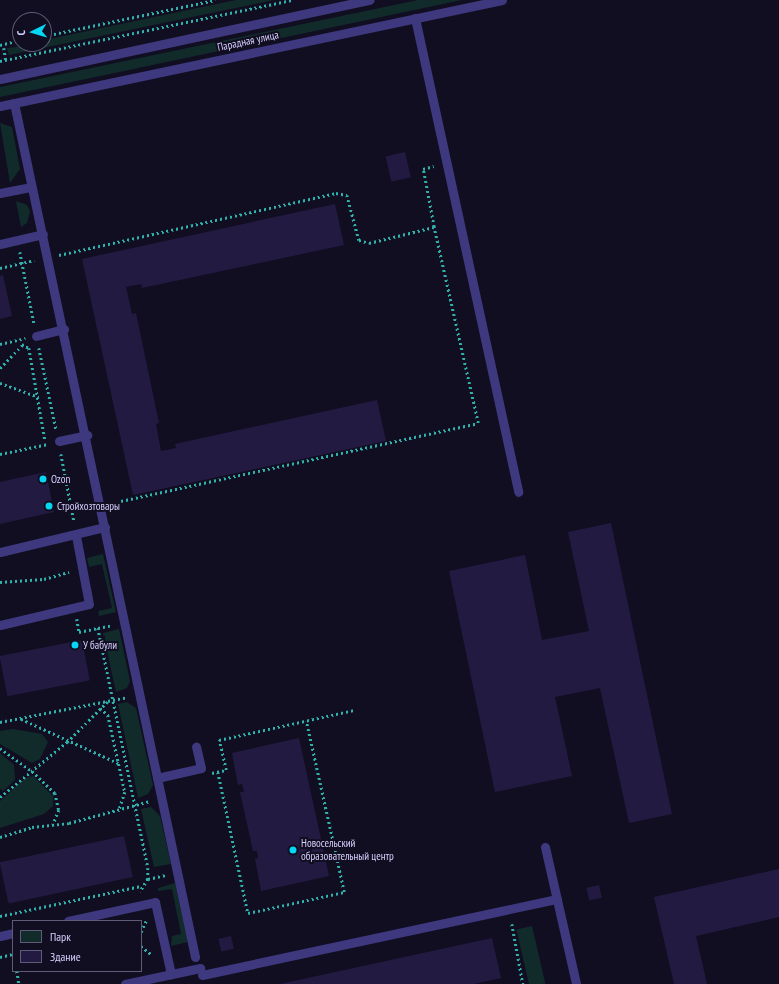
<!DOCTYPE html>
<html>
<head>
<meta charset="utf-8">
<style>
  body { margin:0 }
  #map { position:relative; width:779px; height:984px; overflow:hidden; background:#110e21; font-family:"PT Sans Narrow",sans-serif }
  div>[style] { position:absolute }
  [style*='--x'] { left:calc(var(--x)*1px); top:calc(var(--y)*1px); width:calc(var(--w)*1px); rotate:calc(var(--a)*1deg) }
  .green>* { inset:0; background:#112b2b; transform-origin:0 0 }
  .building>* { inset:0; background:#231a42; transform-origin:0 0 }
  .path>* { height:2.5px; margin-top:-1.25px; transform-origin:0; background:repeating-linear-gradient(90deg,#30b1ac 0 2px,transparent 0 5px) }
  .service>* { height:9px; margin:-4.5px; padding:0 4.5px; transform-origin:4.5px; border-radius:4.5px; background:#3e397f }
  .dots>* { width:11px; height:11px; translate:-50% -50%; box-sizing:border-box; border:2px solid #110e21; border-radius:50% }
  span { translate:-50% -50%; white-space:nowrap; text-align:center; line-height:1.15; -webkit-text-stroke:4px #110e21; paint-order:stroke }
  .street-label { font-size:11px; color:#d5cffe }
  .poi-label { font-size:11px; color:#d5cffe }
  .left { translate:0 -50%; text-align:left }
  .legend { position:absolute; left:12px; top:920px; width:130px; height:52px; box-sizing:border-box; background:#110e21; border:1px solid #5f5b79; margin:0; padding:5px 7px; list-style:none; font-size:12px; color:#d5cffe }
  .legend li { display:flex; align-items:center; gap:8px; height:20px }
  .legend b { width:20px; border:1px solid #5f5b79 }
  .north { position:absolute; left:12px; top:12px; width:40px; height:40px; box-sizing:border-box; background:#110e21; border:1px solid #5f5b79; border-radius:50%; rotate:265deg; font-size:11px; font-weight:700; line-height:16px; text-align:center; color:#d5cffe }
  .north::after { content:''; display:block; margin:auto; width:14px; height:18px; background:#04d6f4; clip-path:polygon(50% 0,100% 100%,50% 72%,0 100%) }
</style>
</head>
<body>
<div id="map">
  <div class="green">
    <div style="clip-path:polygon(236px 0,274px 0,9px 55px,7px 48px,44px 44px,44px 40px)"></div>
    <div style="clip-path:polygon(418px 0,462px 0,0 97px,0 87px)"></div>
    <div style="clip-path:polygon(0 123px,12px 127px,20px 169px,10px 183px)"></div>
    <div style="clip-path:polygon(16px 201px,27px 205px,30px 211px,27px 223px,21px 227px)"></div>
    <div style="clip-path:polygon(103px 554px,116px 612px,99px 616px,98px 611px,112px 608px,102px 564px,89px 567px,87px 558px)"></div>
    <div style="clip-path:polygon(119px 629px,130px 681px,127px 688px,116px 692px,103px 633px)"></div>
    <div style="clip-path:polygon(127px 702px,136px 708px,153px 785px,148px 794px,138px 798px,118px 704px)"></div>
    <div style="clip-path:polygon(13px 729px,42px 734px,48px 742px,40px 759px,32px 763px,0 744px,0 731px)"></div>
    <div style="clip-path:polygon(0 753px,14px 765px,15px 780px,3px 791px,0 789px)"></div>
    <div style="clip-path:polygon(33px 776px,53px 796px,53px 806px,44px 814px,0 828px,0 801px,25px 778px)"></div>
    <div style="clip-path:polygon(151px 807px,160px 816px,171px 864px,154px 867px,141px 809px)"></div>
    <div style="clip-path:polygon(175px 883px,188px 942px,171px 946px,172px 936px,181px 934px,172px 889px,158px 891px,158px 888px)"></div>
    <div style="left:532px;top:926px;width:59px;height:16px;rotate:77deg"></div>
  </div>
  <div class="building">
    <div style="left:405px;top:152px;width:26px;height:20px;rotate:77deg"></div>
    <div style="clip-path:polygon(335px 204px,344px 245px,142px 288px,141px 284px,126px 287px,132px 314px,136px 313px,159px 423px,156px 424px,161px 451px,176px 448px,175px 444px,377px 400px,386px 441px,133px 495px,82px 259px)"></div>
    <div style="clip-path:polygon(3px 275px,12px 316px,0 319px,0 276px)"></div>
    <div style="clip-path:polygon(46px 472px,54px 512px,0 524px,0 482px)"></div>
    <div style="clip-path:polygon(611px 523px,672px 814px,629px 823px,600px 688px,555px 697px,572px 776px,495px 792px,449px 571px,525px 555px,542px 640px,589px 631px,568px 532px)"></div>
    <div style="left:82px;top:640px;width:41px;height:84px;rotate:79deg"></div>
    <div style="clip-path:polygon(299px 738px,329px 876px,261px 891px,255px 859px,258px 858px,257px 851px,253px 851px,240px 792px,244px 792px,242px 784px,238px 785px,232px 753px)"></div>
    <div style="left:124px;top:836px;width:42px;height:127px;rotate:78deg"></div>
    <div style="clip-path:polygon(779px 869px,779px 917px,696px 936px,707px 984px,674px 984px,654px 897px)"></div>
    <div style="left:599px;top:885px;width:13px;height:13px;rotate:77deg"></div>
    <div style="left:231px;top:936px;width:13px;height:13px;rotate:77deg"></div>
    <div style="clip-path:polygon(492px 938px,501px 978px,474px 984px,280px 984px)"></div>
  </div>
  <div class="path">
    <div style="--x:44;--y:36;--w:175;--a:-11.9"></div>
    <div style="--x:0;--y:45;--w:21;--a:-14"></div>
    <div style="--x:4;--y:48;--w:12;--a:81"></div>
    <div style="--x:0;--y:61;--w:299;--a:-11.8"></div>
    <div style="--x:20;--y:252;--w:72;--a:78.8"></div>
    <div style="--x:59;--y:255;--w:284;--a:-12.6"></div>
    <div style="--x:336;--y:193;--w:11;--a:10"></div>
    <div style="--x:347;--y:195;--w:47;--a:75.1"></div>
    <div style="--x:359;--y:240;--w:10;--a:17"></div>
    <div style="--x:369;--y:243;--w:67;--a:-13.8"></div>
    <div style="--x:434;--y:227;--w:59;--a:-100.7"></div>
    <div style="--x:423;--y:169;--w:11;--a:-15"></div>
    <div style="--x:0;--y:268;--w:35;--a:-13"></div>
    <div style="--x:0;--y:344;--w:26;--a:-13"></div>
    <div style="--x:22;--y:344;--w:8;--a:30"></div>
    <div style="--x:29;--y:348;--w:93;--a:80.1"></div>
    <div style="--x:39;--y:348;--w:83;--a:78.1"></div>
    <div style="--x:0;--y:368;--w:33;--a:-46"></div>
    <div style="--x:0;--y:383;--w:41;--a:19.7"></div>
    <div style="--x:0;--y:454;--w:49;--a:-11.8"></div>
    <div style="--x:61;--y:454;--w:68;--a:79"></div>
    <div style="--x:121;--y:501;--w:365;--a:-12.3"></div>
    <div style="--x:478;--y:423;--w:201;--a:-102.7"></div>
    <div style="--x:0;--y:582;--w:44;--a:-3.9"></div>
    <div style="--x:44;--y:579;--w:26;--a:-16"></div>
    <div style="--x:77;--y:619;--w:13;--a:81"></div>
    <div style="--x:79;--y:632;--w:19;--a:-12"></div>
    <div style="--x:98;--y:628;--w:245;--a:78.2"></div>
    <div style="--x:148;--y:868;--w:11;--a:90"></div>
    <div style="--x:148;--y:879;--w:15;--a:122"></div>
    <div style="--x:98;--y:628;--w:15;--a:-11"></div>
    <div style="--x:100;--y:708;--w:11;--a:41"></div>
    <div style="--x:108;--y:715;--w:79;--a:77.6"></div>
    <div style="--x:125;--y:792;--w:20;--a:108"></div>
    <div style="--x:21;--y:719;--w:107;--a:24.4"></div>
    <div style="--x:0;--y:722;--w:129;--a:-11.1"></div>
    <div style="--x:0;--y:748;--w:39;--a:36"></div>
    <div style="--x:32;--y:771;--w:32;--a:44"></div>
    <div style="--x:55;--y:793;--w:17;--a:77"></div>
    <div style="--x:59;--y:810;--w:16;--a:112"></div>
    <div style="--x:218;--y:772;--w:144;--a:78"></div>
    <div style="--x:248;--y:913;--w:98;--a:-12.3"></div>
    <div style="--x:344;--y:892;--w:175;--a:-102.5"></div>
    <div style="--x:212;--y:773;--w:14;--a:-12"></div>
    <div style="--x:226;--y:770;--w:31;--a:-103"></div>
    <div style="--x:219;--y:740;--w:138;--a:-12.5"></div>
    <div style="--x:0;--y:797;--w:87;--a:-39.4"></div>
    <div style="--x:67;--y:742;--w:57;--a:-45"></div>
    <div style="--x:0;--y:837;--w:34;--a:-17"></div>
    <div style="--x:32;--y:827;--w:37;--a:-6"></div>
    <div style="--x:69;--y:823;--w:84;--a:-15.2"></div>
    <div style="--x:148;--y:879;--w:18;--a:-13"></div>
    <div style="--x:0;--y:916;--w:144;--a:-12"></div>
    <div style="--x:512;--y:924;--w:61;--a:79.6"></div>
    <div style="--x:141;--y:932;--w:12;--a:-66"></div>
    <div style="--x:141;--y:946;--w:14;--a:39"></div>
    <div style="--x:0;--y:957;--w:13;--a:-13"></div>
    <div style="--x:17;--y:971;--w:13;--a:81"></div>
  </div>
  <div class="service">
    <div style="--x:415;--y:18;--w:485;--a:77.7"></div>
    <div style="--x:0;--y:79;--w:378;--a:-12.1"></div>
    <div style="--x:14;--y:103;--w:873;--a:78.03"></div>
    <div style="--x:0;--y:106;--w:513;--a:-11.92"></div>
    <div style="--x:0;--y:193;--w:32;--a:-11"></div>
    <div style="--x:0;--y:244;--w:44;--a:-13.1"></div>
    <div style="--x:36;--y:336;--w:29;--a:-14"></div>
    <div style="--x:59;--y:441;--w:29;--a:-12"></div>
    <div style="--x:0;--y:552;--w:108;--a:-13.4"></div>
    <div style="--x:0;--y:625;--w:91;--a:-13.3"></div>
    <div style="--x:89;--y:604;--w:69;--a:-100.8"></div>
    <div style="--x:157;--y:778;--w:45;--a:-12.8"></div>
    <div style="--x:201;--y:768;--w:22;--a:-103"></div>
    <div style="--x:545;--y:847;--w:140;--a:77.2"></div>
    <div style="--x:68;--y:921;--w:89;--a:-12.3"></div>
    <div style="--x:155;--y:902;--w:74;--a:77.5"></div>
    <div style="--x:0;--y:936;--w:13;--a:-13"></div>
    <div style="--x:202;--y:975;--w:363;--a:-12.1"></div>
    <div style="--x:125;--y:984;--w:77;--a:-12"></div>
  </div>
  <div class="dots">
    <div style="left:43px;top:479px;background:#04d6f4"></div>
    <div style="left:49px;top:506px;background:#04d6f4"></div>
    <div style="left:75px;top:645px;background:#04d6f4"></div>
    <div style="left:293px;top:850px;background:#04d6f4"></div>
  </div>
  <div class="street-label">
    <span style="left:248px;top:41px;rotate:-12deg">Парадная улица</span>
  </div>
  <div class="poi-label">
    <span class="left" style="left:51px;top:479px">Ozon</span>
    <span class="left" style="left:57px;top:506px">Стройхозтовары</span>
    <span class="left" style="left:83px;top:645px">У бабули</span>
    <span class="left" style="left:301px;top:850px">Новосельский<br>образовательный центр</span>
  </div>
  <ul class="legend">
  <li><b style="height:11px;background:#112b2b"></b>Парк</li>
  <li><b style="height:11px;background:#231a42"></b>Здание</li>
  </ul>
  <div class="north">С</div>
</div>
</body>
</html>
